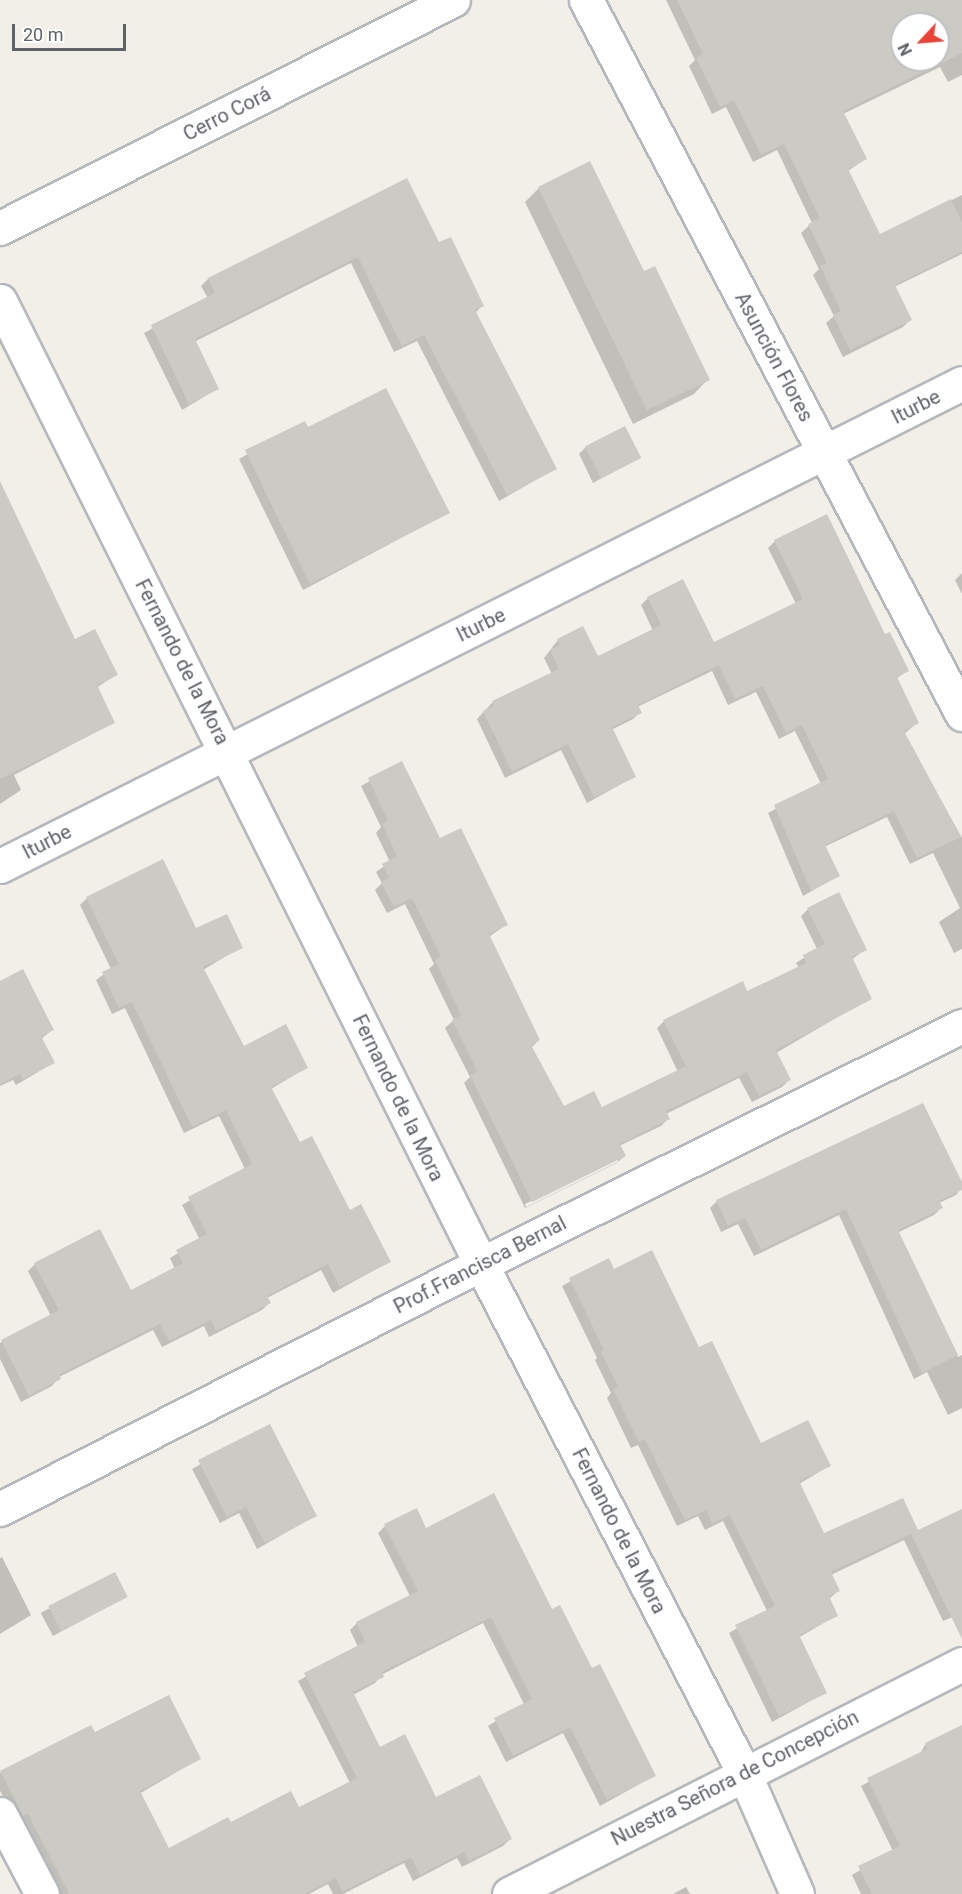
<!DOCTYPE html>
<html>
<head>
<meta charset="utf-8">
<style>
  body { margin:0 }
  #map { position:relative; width:962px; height:1894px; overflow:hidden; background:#f1efe8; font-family:Roboto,sans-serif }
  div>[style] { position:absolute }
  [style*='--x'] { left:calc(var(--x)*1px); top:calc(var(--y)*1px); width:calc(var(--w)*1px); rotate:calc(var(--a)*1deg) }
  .shadow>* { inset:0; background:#0003; transform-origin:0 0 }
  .building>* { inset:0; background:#cccac5; transform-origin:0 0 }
  .roads { filter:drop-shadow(2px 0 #b5b8bc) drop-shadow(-2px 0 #b5b8bc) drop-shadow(0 2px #b5b8bc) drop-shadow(0 -2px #b5b8bc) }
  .minor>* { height:33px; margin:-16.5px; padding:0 16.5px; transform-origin:16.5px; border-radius:16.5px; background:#fff }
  span { translate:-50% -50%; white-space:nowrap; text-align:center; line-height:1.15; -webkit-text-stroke:5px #fff; paint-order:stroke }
  .street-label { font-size:20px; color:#5f6368 }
  .north { position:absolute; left:890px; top:12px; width:60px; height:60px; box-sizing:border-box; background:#fff; border:2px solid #bfc1c3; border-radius:50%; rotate:244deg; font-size:16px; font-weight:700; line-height:24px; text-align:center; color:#5f6368 }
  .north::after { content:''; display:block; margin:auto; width:21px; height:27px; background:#ea4335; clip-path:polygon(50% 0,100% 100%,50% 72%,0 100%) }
  .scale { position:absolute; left:12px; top:24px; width:114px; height:27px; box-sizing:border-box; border:3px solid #5f6368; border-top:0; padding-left:8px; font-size:18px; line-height:21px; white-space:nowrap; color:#5f6368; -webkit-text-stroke:4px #fff; paint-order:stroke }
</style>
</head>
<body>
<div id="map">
  <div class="shadow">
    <div style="clip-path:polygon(evenodd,666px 0,962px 0,962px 75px,948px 82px,940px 67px,843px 114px,865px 159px,848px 171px,879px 236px,962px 195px,962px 254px,894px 287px,910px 320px,903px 327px,843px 357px,826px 323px,834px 316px,813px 275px,819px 269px,801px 233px,812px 223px,777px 150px,753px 162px,726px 107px,712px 114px,689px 66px,695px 60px,666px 0,902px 24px,938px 24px,938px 60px,902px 60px,902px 24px)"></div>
    <div style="clip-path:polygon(539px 188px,643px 273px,708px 379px,694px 394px,633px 424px,525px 202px)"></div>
    <div style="clip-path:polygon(439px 244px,482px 306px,475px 313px,555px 469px,499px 501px,417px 341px,394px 352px,351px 263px,194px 342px,217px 389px,182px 410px,144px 333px,208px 298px,201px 286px,208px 279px)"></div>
    <div style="clip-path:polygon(304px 423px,307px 430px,448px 513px,303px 590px,239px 459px)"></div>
    <div style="clip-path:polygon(586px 447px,639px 457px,593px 483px,579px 454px)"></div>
    <div style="clip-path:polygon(0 493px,74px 641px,116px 675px,96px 688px,113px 723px,14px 775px,21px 790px,0 804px)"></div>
    <div style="clip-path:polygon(775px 541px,884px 636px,907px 671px,896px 679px,917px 723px,904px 734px,962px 838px,962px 949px,954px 953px,939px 922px,960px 908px,933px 853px,910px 864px,887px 817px,824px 847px,838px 876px,803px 896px,768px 813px,821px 784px,795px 731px,779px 739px,756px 692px,728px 705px,712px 671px,637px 707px,640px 712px,633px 719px,611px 730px,634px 777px,587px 803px,561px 750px,505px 778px,477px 719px,492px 703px,552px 674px,544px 658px,558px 640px,597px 658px,653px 631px,641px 605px,648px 598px,713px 644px,796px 604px,768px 548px)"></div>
    <div style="clip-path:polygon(962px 573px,962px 594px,955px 580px)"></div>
    <div style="clip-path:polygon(evenodd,401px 763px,439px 840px,507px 924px,489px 937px,539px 1040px,531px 1048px,563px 1108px,601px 1109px,678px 1072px,657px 1028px,664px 1021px,747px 993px,799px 968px,796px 963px,817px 949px,801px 916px,808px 909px,866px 949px,851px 960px,870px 998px,776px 1053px,789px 1080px,782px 1087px,752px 1102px,739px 1078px,666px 1114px,668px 1119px,661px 1126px,619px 1146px,624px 1156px,617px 1163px,525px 1208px,464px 1083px,470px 1077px,445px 1028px,454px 1020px,429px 969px,434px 964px,405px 904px,387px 913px,375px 890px,382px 883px,376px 872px,390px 862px,376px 833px,381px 827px,361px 786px,401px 763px,618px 1159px,618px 1162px,526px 1207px,525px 1204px,618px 1159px)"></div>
    <div style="clip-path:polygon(87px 898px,241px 947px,203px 970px,243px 1048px,306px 1068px,271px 1089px,299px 1144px,389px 1262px,333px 1293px,321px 1270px,267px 1298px,269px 1303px,262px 1310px,209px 1337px,204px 1326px,162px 1347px,153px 1330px,59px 1377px,52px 1386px,21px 1402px,0 1359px,0 1343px,51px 1316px,28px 1271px,35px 1264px,130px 1292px,175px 1269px,170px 1258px,200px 1240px,182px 1205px,245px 1169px,219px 1116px,184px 1133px,125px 1008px,112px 1014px,96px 980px,111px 969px,80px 905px)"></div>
    <div style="clip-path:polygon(0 983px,52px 1030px,41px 1039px,53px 1063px,16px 1085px,13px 1080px,0 1086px)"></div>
    <div style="clip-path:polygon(962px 1186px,956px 1195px,939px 1203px,941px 1208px,934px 1215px,897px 1233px,958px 1357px,962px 1355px,962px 1408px,948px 1415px,927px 1372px,914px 1379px,839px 1215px,754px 1256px,738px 1224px,721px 1232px,710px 1208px,717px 1201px)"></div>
    <div style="clip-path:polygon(609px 1260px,614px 1271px,698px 1349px,761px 1445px,829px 1466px,799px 1484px,823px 1535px,917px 1532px,962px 1510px,962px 1613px,943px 1621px,904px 1540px,831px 1575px,839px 1590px,829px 1599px,837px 1615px,798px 1638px,825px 1693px,772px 1722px,729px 1633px,767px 1611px,723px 1521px,705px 1530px,698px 1516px,677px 1526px,638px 1445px,631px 1448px,607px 1398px,611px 1393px,595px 1360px,597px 1358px,562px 1286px)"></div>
    <div style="clip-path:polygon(269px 1426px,315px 1516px,257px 1549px,239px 1513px,220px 1523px,192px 1469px)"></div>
    <div style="clip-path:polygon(385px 1526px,426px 1530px,551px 1611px,654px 1776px,600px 1806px,563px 1733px,506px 1762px,488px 1726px,524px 1704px,483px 1623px,381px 1675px,375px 1683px,353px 1695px,380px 1749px,435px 1799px,510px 1839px,503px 1846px,462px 1867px,457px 1858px,413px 1881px,404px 1863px,343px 1894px,333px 1894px,328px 1884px,309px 1894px,58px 1894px,0 1791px,0 1773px,95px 1734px,199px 1759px,139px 1794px,168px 1850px,230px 1824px,299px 1809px,350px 1783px,298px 1681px,358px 1647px,350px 1630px,357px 1623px,410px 1596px,378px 1533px)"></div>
    <div style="clip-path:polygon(2px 1557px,31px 1615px,0 1634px,0 1558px)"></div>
    <div style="left:114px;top:1574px;width:26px;height:83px;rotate:62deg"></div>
    <div style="clip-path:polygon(962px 1727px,962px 1894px,861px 1894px,852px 1875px,893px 1851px,861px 1786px,920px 1754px,925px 1745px)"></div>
    <div style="clip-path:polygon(686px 1887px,690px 1894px,673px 1894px)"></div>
  </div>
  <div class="building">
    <div style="clip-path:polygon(evenodd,677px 0,962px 0,962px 53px,843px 111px,867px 159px,848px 169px,880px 234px,951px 199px,962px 222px,962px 252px,895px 285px,912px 320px,850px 350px,833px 315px,841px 311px,820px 266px,827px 263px,808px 224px,820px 218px,784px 144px,761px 155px,734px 100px,720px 107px,696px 58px,703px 54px,677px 0,902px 24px,938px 24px,938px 60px,902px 60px,902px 24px)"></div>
    <div style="clip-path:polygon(590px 161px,644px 271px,655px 266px,710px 380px,647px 410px,538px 187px)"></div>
    <div style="clip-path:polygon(407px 178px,439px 242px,451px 237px,484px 306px,475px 310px,557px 469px,507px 495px,424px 335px,402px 346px,358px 257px,195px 339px,219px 389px,189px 404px,151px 325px,215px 293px,208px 278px)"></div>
    <div style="clip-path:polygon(386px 388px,450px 513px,310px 584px,245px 450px,305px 421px,308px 427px)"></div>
    <div style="left:625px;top:426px;width:36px;height:45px;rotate:63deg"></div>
    <div style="clip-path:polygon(0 481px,75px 639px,95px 629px,118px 675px,97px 685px,115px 723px,0 779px)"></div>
    <div style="clip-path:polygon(827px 514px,885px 634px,890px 632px,909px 671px,897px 677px,919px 723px,904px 731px,961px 837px,917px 858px,894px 811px,825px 845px,840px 876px,811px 891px,774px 805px,828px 779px,802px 725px,786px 733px,763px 686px,735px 699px,719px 665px,638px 705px,642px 713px,612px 727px,636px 777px,594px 797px,568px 744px,512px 772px,483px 711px,494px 706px,492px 701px,559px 669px,550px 650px,560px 645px,557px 639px,583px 626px,598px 656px,661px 625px,647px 597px,683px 579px,714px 642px,803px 599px,774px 540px)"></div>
    <div style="clip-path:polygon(402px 761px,440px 838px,461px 828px,508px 925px,489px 934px,540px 1040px,531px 1045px,564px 1106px,594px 1091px,602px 1107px,686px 1066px,663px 1020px,743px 981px,747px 991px,806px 963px,803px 955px,825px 944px,807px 908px,839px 892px,867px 950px,852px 957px,872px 999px,776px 1050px,791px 1080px,759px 1096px,747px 1072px,666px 1111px,670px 1119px,620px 1144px,626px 1156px,532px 1202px,470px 1075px,477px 1071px,452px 1020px,461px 1015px,435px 960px,441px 957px,412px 898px,394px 907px,381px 882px,389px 878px,382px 864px,397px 856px,382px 824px,388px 821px,368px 778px)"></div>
    <div style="clip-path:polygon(163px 859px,196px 928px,227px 914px,243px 948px,203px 967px,244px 1046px,286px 1024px,308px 1068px,271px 1087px,300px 1142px,312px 1136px,350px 1210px,361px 1204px,391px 1262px,340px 1287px,328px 1264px,267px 1296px,271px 1303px,216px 1331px,211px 1320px,169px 1341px,160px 1324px,59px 1375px,61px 1379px,29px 1396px,1px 1340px,59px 1310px,34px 1263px,100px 1229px,131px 1290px,183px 1263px,176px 1250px,207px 1234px,188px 1197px,252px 1164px,226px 1110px,192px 1127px,132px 1002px,119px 1008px,102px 972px,119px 964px,86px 897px)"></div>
    <div style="clip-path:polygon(23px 969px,54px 1030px,41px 1036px,55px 1063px,23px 1079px,20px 1074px,0 1084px,0 981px)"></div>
    <div style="clip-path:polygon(923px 1103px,962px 1182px,962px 1190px,939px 1201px,943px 1208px,898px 1230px,958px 1355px,922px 1373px,846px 1209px,761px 1250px,745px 1218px,728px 1226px,716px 1200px)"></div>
    <div style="clip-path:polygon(652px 1250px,699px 1347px,712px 1341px,761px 1443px,808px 1420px,831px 1466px,799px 1481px,824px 1533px,903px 1498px,918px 1530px,962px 1509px,962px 1639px,911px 1534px,831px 1572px,840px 1591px,829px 1596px,838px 1616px,799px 1635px,827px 1693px,779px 1716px,735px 1625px,775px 1606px,730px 1515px,712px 1524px,706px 1510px,685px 1520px,645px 1439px,639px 1442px,613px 1389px,618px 1387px,601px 1352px,604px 1350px,569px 1278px,609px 1258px,614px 1269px)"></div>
    <div style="clip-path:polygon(270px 1424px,317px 1516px,265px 1543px,246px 1507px,227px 1517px,198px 1460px)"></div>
    <div style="clip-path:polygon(494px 1493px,552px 1609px,560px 1605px,592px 1668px,600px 1664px,656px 1776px,607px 1800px,570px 1727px,513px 1756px,494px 1718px,532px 1699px,491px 1617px,382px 1672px,384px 1677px,353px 1692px,380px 1747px,405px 1734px,436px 1797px,480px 1775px,512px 1839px,469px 1861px,464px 1852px,420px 1875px,411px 1857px,342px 1892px,336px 1878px,305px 1894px,69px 1894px,28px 1814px,23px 1816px,0 1771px,91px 1725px,95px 1732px,169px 1695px,201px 1759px,140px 1791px,169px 1848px,228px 1817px,231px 1822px,291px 1791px,299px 1807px,357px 1778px,304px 1673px,365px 1642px,356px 1622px,418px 1591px,384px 1524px,417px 1508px,426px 1528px)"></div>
    <div style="left:115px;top:1572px;width:28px;height:75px;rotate:63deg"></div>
    <div style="clip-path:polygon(962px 1725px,962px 1894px,872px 1894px,858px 1866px,900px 1846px,867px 1778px,927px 1749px,925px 1743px)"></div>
  </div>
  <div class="roads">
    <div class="minor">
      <div style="--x:586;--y:0;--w:807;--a:62.23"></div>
      <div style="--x:0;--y:228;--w:507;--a:-26.72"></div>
      <div style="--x:0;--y:301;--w:1076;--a:63.46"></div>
      <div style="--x:481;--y:1264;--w:573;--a:62.67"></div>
      <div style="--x:744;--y:1773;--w:132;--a:66.3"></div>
      <div style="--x:0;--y:866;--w:1076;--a:-26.66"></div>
      <div style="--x:0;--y:1509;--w:540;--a:-26.99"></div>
      <div style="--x:481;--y:1264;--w:537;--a:-26.33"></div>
      <div style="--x:0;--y:1814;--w:90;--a:62.3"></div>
      <div style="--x:509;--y:1894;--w:508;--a:-26.92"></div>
    </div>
  </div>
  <div class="street-label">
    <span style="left:227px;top:114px;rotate:-27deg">Cerro Corá</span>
    <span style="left:774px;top:357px;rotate:62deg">Asunción Flores</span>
    <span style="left:916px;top:407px;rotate:-27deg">Iturbe</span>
    <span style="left:481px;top:625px;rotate:-26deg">Iturbe</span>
    <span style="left:182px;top:662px;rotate:63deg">Fernando de la Mora</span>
    <span style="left:47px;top:842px;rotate:-27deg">Iturbe</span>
    <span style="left:398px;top:1098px;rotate:64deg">Fernando de la Mora</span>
    <span style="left:480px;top:1265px;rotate:-27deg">Prof.Francisca Bernal</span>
    <span style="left:619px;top:1531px;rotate:63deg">Fernando de la Mora</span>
    <span style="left:735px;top:1778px;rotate:-27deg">Nuestra Señora de Concepción</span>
  </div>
  <div class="north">N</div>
  <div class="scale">20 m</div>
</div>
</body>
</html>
